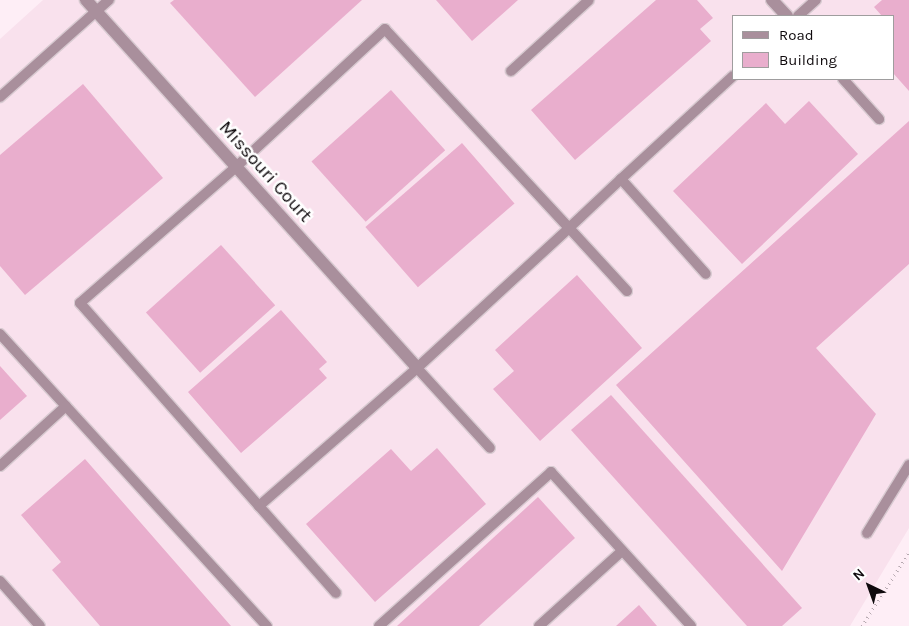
<!DOCTYPE html>
<html>
<head>
<meta charset="utf-8">
<style>
  body { margin:0 }
  #map { position:relative; width:909px; height:626px; overflow:hidden; background:#feeef6; font-family:Karla,sans-serif }
  div>[style] { position:absolute }
  [style*='--x'] { left:calc(var(--x)*1px); top:calc(var(--y)*1px); width:calc(var(--w)*1px); rotate:calc(var(--a)*1deg) }
  .built>* { inset:0; background:#f9e1ed }
  .building>* { inset:0; background:#e9aecd; transform-origin:0 0 }
  .path>* { height:3px; margin-top:-1.5px; transform-origin:0; background:repeating-linear-gradient(90deg,#b6a9b0 0 1px,transparent 0 5px) }
  .roads { filter:drop-shadow(1px 0 #d8cad1) drop-shadow(-1px 0 #d8cad1) drop-shadow(0 1px #d8cad1) drop-shadow(0 -1px #d8cad1) }
  .lane>* { height:10px; margin:-5px; padding:0 5px; transform-origin:5px; border-radius:5px; background:#a98f9c }
  .street>* { height:12px; margin:-6px; padding:0 6px; transform-origin:6px; border-radius:6px; background:#a98f9c }
  span { translate:-50% -50%; white-space:nowrap; text-align:center; line-height:1.15; -webkit-text-stroke:5px #fff; paint-order:stroke }
  .street-label { font-size:19px; color:#0f0a0d }
  .legend { position:absolute; left:732px; top:15px; width:162px; height:65px; box-sizing:border-box; background:#fff; border:1px solid #9f9d9e; margin:0; padding:6px 9px; list-style:none; font-size:15px; color:#0f0a0d }
  .legend li { display:flex; align-items:center; gap:10px; height:25px }
  .legend b { width:25px; border:1px solid #9f9d9e }
  .north { position:absolute; left:844px; top:561px; width:50px; height:50px; -webkit-text-stroke:4px #fff; paint-order:stroke; rotate:318deg; font-size:14px; font-weight:700; line-height:20px; text-align:center; color:#0f0a0d }
  .north::after { content:''; display:block; margin:auto; width:18px; height:22px; background:#0f0a0d; clip-path:polygon(50% 0,100% 100%,50% 72%,0 100%) }
</style>
</head>
<body>
<div id="map">
  <div class="built">
    <div style="clip-path:polygon(evenodd,43px 0,909px 0,909px 528px,850px 626px,0 626px,0 39px,43px 0,733px 16px,893px 16px,893px 79px,733px 79px,733px 16px)"></div>
  </div>
  <div class="building">
    <div style="clip-path:polygon(174px 0,362px 0,255px 97px,170px 3px)"></div>
    <div style="clip-path:polygon(436px 0,518px 0,472px 41px)"></div>
    <div style="clip-path:polygon(656px 0,697px 0,713px 18px,700px 29px,711px 41px,575px 160px,531px 110px)"></div>
    <div style="clip-path:polygon(882px 0,909px 0,909px 91px,893px 73px,893px 16px,882px 16px,874px 7px)"></div>
    <div style="clip-path:polygon(83px 84px,163px 178px,25px 295px,0 266px,0 155px)"></div>
    <div style="left:391px;top:90px;width:81px;height:107px;rotate:48deg"></div>
    <div style="clip-path:polygon(809px 101px,858px 154px,742px 264px,673px 191px,766px 103px,785px 124px)"></div>
    <div style="clip-path:polygon(909px 121px,909px 264px,816px 348px,876px 414px,782px 571px,616px 385px)"></div>
    <div style="left:462px;top:143px;width:80px;height:128px;rotate:49deg"></div>
    <div style="left:221px;top:245px;width:81px;height:101px;rotate:48deg"></div>
    <div style="clip-path:polygon(577px 275px,642px 348px,540px 441px,493px 389px,514px 371px,495px 350px)"></div>
    <div style="clip-path:polygon(281px 310px,327px 362px,319px 369px,327px 378px,241px 453px,188px 392px)"></div>
    <div style="clip-path:polygon(0 366px,27px 396px,0 420px)"></div>
    <div style="clip-path:polygon(611px 395px,802px 608px,782px 626px,747px 626px,571px 430px)"></div>
    <div style="clip-path:polygon(437px 448px,486px 504px,375px 602px,306px 524px,391px 449px,411px 471px)"></div>
    <div style="clip-path:polygon(85px 459px,231px 626px,100px 626px,52px 570px,61px 562px,21px 515px)"></div>
    <div style="clip-path:polygon(538px 497px,575px 538px,479px 626px,397px 626px)"></div>
    <div style="clip-path:polygon(639px 605px,657px 626px,616px 626px)"></div>
  </div>
  <div class="path">
    <div style="--x:862;--y:626;--w:88;--a:-57.6"></div>
  </div>
  <div class="roads">
    <div class="lane">
      <div style="--x:798;--y:16;--w:24;--a:-42"></div>
      <div style="--x:511;--y:71;--w:105;--a:-42.3"></div>
      <div style="--x:843;--y:79;--w:54;--a:48"></div>
      <div style="--x:0;--y:97;--w:146;--a:-41.7"></div>
      <div style="--x:621;--y:179;--w:127;--a:48.2"></div>
      <div style="--x:627;--y:291;--w:86;--a:-132.6"></div>
      <div style="--x:569;--y:228;--w:271;--a:-132.8"></div>
      <div style="--x:385;--y:29;--w:203;--a:137.2"></div>
      <div style="--x:236;--y:167;--w:207;--a:138.9"></div>
      <div style="--x:80;--y:303;--w:271;--a:48.6"></div>
      <div style="--x:259;--y:506;--w:210;--a:-41.1"></div>
      <div style="--x:417;--y:368;--w:207;--a:-42.6"></div>
      <div style="--x:569;--y:228;--w:71;--a:-43.3"></div>
      <div style="--x:621;--y:179;--w:152;--a:-42.6"></div>
      <div style="--x:0;--y:334;--w:396;--a:47.6"></div>
      <div style="--x:417;--y:368;--w:108;--a:47.6"></div>
      <div style="--x:0;--y:466;--w:89;--a:-42.3"></div>
      <div style="--x:259;--y:506;--w:116;--a:48.5"></div>
      <div style="--x:867;--y:533;--w:80;--a:-58.3"></div>
      <div style="--x:0;--y:581;--w:60;--a:48.4"></div>
      <div style="--x:379;--y:626;--w:231;--a:-41.8"></div>
      <div style="--x:551;--y:472;--w:208;--a:47.7"></div>
      <div style="--x:539;--y:626;--w:112;--a:-42.1"></div>
    </div>
    <div class="street">
      <div style="--x:86;--y:0;--w:495;--a:48"></div>
      <div style="--x:772;--y:0;--w:22;--a:47"></div>
    </div>
  </div>
  <div class="street-label">
    <span style="left:265px;top:172px;rotate:48deg">Missouri Court</span>
  </div>
  <ul class="legend">
  <li><b style="height:6px;background:#a98f9c"></b>Road</li>
  <li><b style="height:14px;background:#e9aecd"></b>Building</li>
  </ul>
  <div class="north">N</div>
</div>
</body>
</html>
